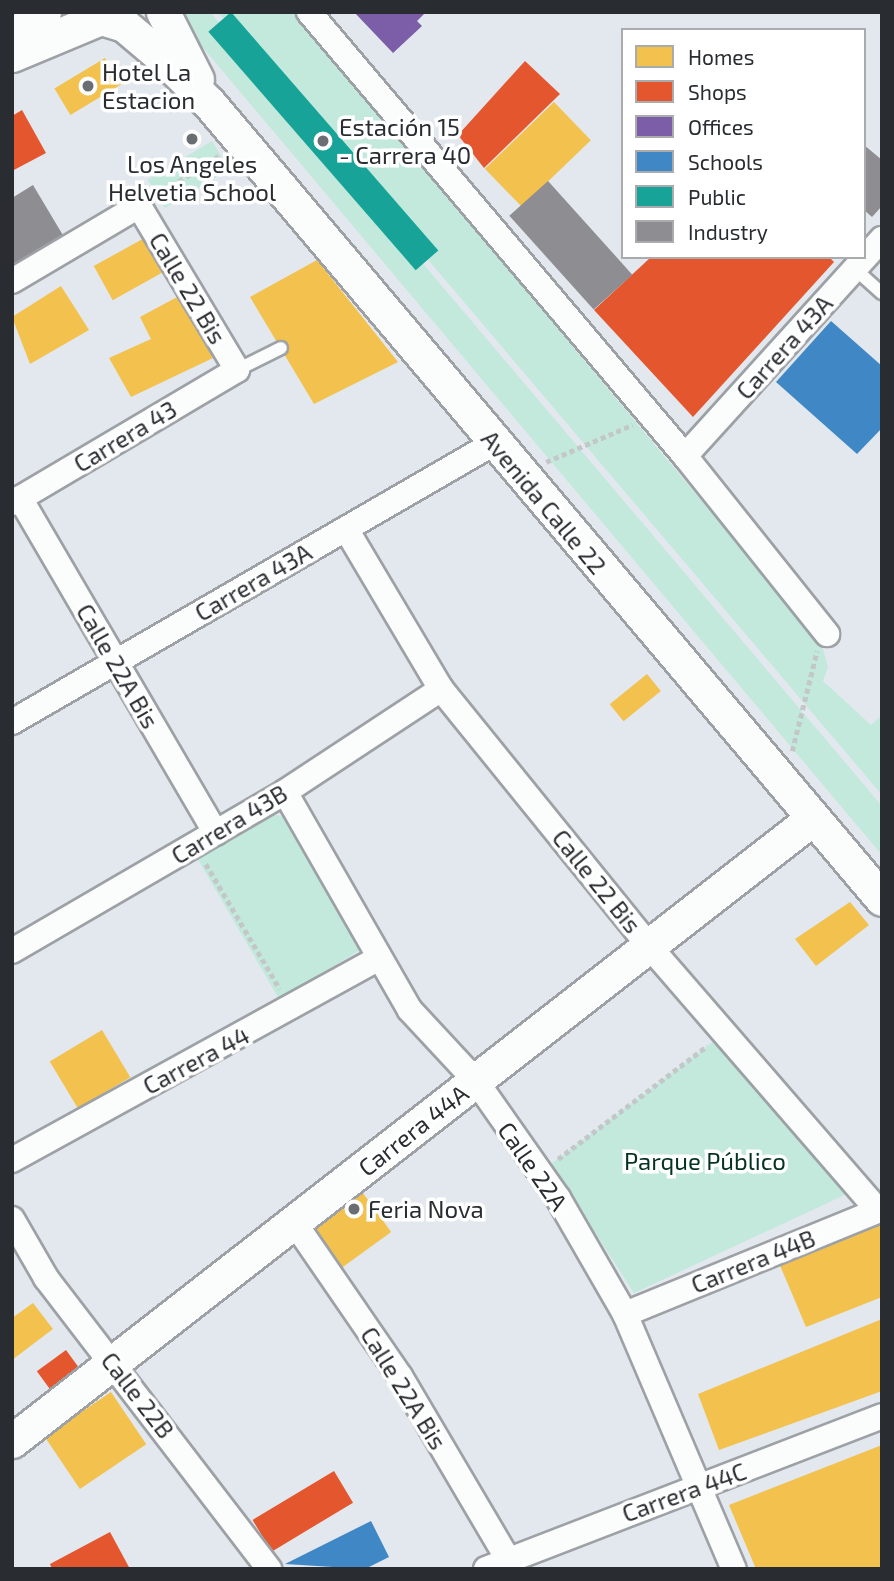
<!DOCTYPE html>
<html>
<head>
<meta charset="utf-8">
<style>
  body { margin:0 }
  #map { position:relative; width:894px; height:1581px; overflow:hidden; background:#e2e8ee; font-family:"Exo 2",sans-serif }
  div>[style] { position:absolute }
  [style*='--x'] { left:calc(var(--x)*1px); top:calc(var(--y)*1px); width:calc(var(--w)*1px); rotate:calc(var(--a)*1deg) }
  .green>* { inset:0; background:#c2e9db; transform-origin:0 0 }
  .homes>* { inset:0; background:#f2c14e; transform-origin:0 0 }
  .shops>* { inset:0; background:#e4572e; transform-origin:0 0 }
  .offices>* { inset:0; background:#7b5ea7 }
  .schools>* { inset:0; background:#3f88c5 }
  .public>* { inset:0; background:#17a398; transform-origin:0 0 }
  .industry>* { inset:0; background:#8d8d92; transform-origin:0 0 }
  .path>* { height:4.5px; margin-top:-2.25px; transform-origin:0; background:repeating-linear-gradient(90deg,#c4c7c8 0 5px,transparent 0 8.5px) }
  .roads { filter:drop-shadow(2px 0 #9da1a5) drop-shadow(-2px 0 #9da1a5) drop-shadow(0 2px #9da1a5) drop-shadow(0 -2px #9da1a5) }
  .lane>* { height:12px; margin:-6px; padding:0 6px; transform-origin:6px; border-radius:6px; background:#fbfcfc }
  .street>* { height:24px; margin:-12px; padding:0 12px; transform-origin:12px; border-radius:12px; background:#fbfcfc }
  .secondary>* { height:33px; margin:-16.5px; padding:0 16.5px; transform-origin:16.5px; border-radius:16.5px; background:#fbfcfc }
  .dots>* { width:19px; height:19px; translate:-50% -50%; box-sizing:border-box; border:4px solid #fff; border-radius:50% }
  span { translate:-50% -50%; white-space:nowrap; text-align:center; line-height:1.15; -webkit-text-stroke:7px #fff; paint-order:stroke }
  .poi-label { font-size:24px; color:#292c30 }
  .left { translate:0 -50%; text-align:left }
  .street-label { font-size:24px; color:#292c30 }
  .park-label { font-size:24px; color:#043323 }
  .frame { position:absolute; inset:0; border:14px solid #292c30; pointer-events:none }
  .legend { position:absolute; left:621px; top:28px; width:245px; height:231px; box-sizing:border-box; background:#fff; border:2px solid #a9abac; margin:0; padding:9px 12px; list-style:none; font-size:21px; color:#292c30 }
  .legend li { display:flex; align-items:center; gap:14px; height:35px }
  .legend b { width:35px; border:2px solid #a9abac }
</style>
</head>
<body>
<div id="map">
  <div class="green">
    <div style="clip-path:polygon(173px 12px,210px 12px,882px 806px,882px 855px)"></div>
    <div style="clip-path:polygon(218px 12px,293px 12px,822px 645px,828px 667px,823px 681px,871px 725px,882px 715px,882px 795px)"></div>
    <div style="left:212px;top:141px;width:33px;height:75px;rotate:59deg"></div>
    <div style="clip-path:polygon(269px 813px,283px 817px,365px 947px,279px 999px,196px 856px)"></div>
    <div style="clip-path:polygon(719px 1037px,849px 1193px,634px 1293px,551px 1164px)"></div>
  </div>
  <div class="homes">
    <div style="left:105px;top:58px;width:31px;height:59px;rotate:59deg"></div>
    <div style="left:554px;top:102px;width:53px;height:96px;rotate:46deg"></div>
    <div style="left:148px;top:236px;width:39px;height:62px;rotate:61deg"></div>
    <div style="clip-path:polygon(317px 260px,398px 362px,314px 404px,250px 297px)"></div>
    <div style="clip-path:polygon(61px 286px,89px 330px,30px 364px,12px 317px)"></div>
    <div style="clip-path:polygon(179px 296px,213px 358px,131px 397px,109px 358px,151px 339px,140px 317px)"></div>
    <div style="left:647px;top:674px;width:22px;height:48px;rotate:51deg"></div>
    <div style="clip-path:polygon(850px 902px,869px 925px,816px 966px,795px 939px)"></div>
    <div style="left:102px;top:1030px;width:55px;height:61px;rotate:59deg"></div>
    <div style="left:360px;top:1189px;width:53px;height:67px;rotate:54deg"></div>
    <div style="clip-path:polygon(882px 1222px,882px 1297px,806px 1327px,779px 1263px)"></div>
    <div style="clip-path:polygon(33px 1303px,53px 1329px,12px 1360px,12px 1318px)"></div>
    <div style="clip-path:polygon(882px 1319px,882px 1391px,719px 1450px,698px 1394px)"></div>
    <div style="left:111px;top:1392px;width:63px;height:80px;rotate:56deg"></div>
    <div style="clip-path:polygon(882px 1445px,882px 1569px,756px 1569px,729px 1505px)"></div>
  </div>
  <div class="shops">
    <div style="clip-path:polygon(525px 61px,560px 94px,484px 168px,458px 135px)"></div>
    <div style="clip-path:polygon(22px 110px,46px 153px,12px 171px,12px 116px)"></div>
    <div style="clip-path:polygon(651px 257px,829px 257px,834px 262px,693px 417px,594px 310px)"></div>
    <div style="left:66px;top:1350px;width:27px;height:36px;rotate:54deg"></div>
    <div style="left:334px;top:1471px;width:37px;height:95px;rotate:59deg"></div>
    <div style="clip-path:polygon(110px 1532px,130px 1569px,52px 1569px,50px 1564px)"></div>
  </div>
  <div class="offices">
    <div style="clip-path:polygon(354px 12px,426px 12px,417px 21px,422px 26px,393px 53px)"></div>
  </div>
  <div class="schools">
    <div style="clip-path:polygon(831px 321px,882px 366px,882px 428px,857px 454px,776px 382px)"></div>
    <div style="clip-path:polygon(371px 1521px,389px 1557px,365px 1569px,285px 1564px)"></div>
  </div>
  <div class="public">
    <div style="left:231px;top:12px;width:316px;height:30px;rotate:49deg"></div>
  </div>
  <div class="industry">
    <div style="clip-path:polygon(864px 145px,882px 160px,882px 206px,872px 217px,864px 210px)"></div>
    <div style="left:548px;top:181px;width:126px;height:52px;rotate:48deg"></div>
    <div style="clip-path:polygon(33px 185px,64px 237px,12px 268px,12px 198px)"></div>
  </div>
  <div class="path">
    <div style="--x:157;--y:195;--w:75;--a:-32.4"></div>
    <div style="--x:546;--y:462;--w:94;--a:-23.3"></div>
    <div style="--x:792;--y:751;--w:103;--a:-76"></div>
    <div style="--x:206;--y:864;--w:145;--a:59.4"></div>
    <div style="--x:558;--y:1159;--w:187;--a:-37.2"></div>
  </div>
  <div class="roads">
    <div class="lane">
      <div style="--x:855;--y:269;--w:36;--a:42"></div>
      <div style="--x:237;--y:370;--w:49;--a:-26.6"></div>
    </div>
    <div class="street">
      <div style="--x:309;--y:12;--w:582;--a:49.74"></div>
      <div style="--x:685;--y:456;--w:228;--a:51.4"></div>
      <div style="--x:12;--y:281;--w:147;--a:-30.6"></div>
      <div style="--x:139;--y:206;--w:191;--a:59.1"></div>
      <div style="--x:237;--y:370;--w:261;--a:149.4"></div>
      <div style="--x:685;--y:456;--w:293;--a:-47.8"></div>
      <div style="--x:20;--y:498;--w:388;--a:59.7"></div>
      <div style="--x:346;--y:529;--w:186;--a:59.3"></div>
      <div style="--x:441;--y:689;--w:331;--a:51"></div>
      <div style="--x:649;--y:946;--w:349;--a:49.1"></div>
      <div style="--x:12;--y:722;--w:557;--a:-30.06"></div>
      <div style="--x:285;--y:792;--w:251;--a:60.2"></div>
      <div style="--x:410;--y:1010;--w:97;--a:47.1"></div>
      <div style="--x:476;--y:1081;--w:143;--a:55"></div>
      <div style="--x:558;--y:1198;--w:134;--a:60"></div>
      <div style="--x:625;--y:1314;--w:277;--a:66.9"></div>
      <div style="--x:12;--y:951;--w:316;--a:-30.2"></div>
      <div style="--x:285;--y:792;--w:187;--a:-33.4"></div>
      <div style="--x:12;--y:1160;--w:418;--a:-28.8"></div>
      <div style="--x:12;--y:1219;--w:68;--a:60"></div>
      <div style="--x:46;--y:1278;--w:367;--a:52.5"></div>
      <div style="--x:294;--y:1222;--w:187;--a:55.5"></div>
      <div style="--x:400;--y:1376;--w:212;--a:59.5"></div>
      <div style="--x:625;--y:1314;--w:278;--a:-22.2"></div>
      <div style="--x:486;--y:1569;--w:425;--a:-21.1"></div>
    </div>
    <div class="secondary">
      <div style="--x:163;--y:12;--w:75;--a:63.1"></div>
      <div style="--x:12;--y:36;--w:40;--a:-37"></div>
      <div style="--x:12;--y:55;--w:96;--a:-22.6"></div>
      <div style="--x:101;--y:18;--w:24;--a:17"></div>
      <div style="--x:124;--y:25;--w:51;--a:40.2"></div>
      <div style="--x:163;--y:58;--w:64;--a:44.4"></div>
      <div style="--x:209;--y:103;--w:1042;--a:49.79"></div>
      <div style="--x:12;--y:1441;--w:1015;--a:-37.87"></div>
    </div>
  </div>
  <div class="dots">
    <div style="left:88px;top:86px;background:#6a6e72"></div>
    <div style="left:192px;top:139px;background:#6a6e72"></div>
    <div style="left:323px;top:141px;background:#6a6e72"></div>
    <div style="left:354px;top:1209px;background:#6a6e72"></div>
  </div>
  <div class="poi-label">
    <span class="left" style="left:102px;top:86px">Hotel La<br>Estacion</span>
    <span class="left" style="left:339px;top:141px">Estación 15<br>- Carrera 40</span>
    <span style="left:192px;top:178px">Los Angeles<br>Helvetia School</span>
    <span class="left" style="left:368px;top:1209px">Feria Nova</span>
  </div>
  <div class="street-label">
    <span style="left:188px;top:288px;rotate:59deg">Calle 22 Bis</span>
    <span style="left:784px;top:347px;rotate:-48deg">Carrera 43A</span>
    <span style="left:125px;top:436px;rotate:-31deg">Carrera 43</span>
    <span style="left:544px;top:502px;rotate:50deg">Avenida Calle 22</span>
    <span style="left:253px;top:582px;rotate:-30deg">Carrera 43A</span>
    <span style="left:118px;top:666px;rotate:60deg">Calle 22A Bis</span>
    <span style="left:229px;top:824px;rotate:-31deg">Carrera 43B</span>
    <span style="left:597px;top:881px;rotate:51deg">Calle 22 Bis</span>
    <span style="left:196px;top:1060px;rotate:-28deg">Carrera 44</span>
    <span style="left:413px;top:1130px;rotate:-38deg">Carrera 44A</span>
    <span style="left:533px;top:1166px;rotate:55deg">Calle 22A</span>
    <span style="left:753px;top:1261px;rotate:-22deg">Carrera 44B</span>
    <span style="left:404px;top:1388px;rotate:58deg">Calle 22A Bis</span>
    <span style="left:138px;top:1395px;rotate:52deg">Calle 22B</span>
    <span style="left:684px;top:1492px;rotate:-20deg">Carrera 44C</span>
  </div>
  <div class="park-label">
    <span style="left:705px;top:1161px">Parque Público</span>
  </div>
  <div class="frame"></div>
  <ul class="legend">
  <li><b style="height:19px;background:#f2c14e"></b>Homes</li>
  <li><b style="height:19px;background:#e4572e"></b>Shops</li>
  <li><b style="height:19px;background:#7b5ea7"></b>Offices</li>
  <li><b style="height:19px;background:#3f88c5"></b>Schools</li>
  <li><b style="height:19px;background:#17a398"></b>Public</li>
  <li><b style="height:19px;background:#8d8d92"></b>Industry</li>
  </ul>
</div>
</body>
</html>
